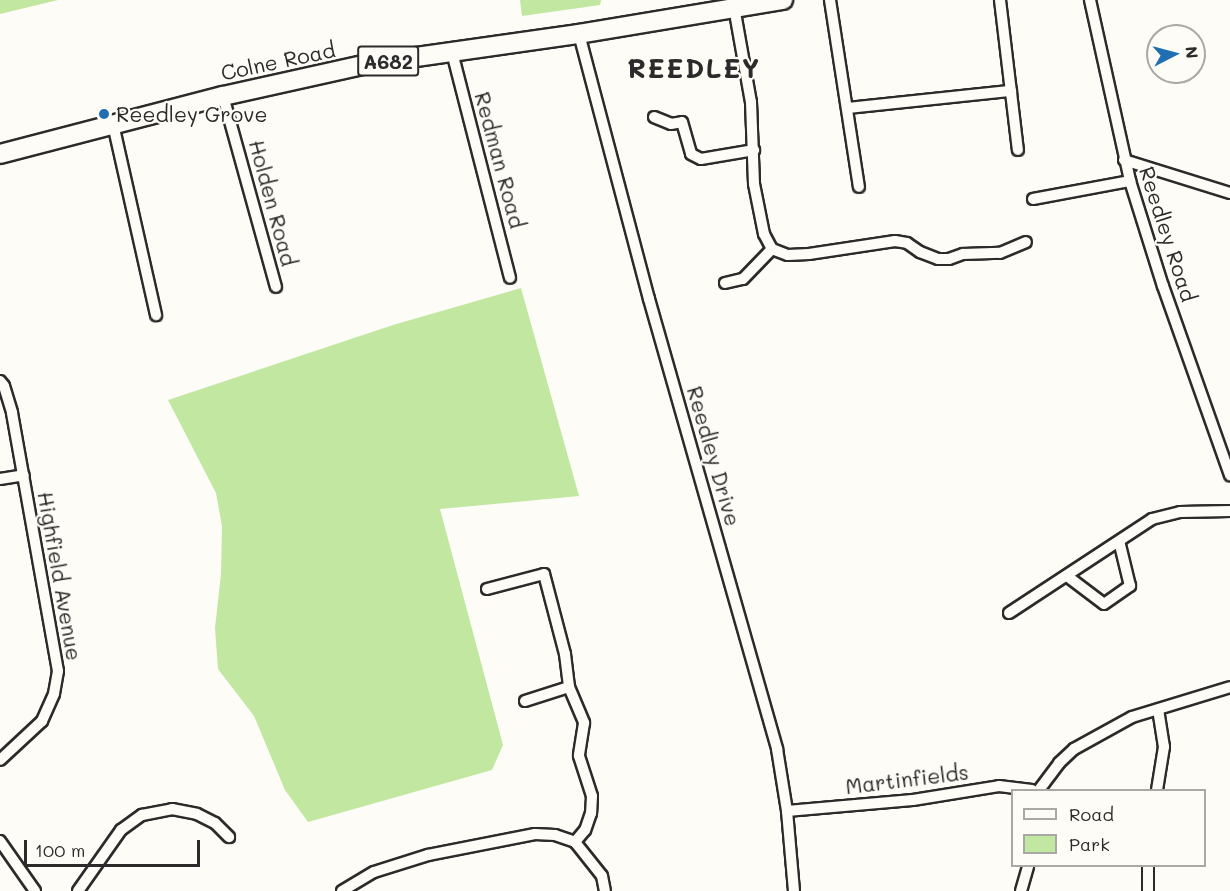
<!DOCTYPE html>
<html>
<head>
<meta charset="utf-8">
<style>
  body { margin:0 }
  #map { position:relative; width:1230px; height:891px; overflow:hidden; background:#fdfcf7; font-family:Mali,sans-serif }
  div>[style] { position:absolute }
  [style*='--x'] { left:calc(var(--x)*1px); top:calc(var(--y)*1px); width:calc(var(--w)*1px); rotate:calc(var(--a)*1deg) }
  .green>* { inset:0; background:#c1e7a1 }
  .roads { filter:drop-shadow(2px 0 #2b2b2b) drop-shadow(-2px 0 #2b2b2b) drop-shadow(0 2px #2b2b2b) drop-shadow(0 -2px #2b2b2b) }
  .minor>* { height:10px; margin:-5px; padding:0 5px; transform-origin:5px; border-radius:5px; background:#fdfcf7 }
  .trunk>* { height:18px; margin:-9px; padding:0 9px; transform-origin:9px; border-radius:9px; background:#fdfcf7 }
  .dots>* { width:16px; height:16px; translate:-50% -50%; box-sizing:border-box; border:3px solid #fdfcf7; border-radius:50% }
  span { translate:-50% -50%; white-space:nowrap; text-align:center; line-height:1.15; -webkit-text-stroke:4.5px #fdfcf7; paint-order:stroke }
  .shield-label span { padding:2px 4px; background:#fdfcf7; border:2px solid; border-radius:4px; -webkit-text-stroke-width:0 }
  .shield-label { font-size:20px; color:#2b2b2b; font-weight:700 }
  .street-label { font-size:21px; color:#2b2b2b }
  .poi-label { font-size:21px; color:#2b2b2b }
  .left { translate:0 -50%; text-align:left }
  .district-label { font-size:27px; color:#2b2b2b; font-weight:700; letter-spacing:1.5px }
  .legend { position:absolute; left:1011px; top:789px; width:195px; height:78px; box-sizing:border-box; background:#fdfcf7; border:2px solid #a9a8a5; margin:0; padding:8px 10px; list-style:none; font-size:18px; color:#2b2b2b }
  .legend li { display:flex; align-items:center; gap:12px; height:30px }
  .legend b { width:30px; border:2px solid #a9a8a5 }
  .north { position:absolute; left:1146px; top:24px; width:60px; height:60px; box-sizing:border-box; background:#fdfcf7; border:2px solid #a9a8a5; border-radius:50%; rotate:84deg; font-size:16px; font-weight:700; line-height:24px; text-align:center; color:#2b2b2b }
  .north::after { content:''; display:block; margin:auto; width:21px; height:27px; background:#1f6fb2; clip-path:polygon(50% 0,100% 100%,50% 72%,0 100%) }
  .scale { position:absolute; left:24px; top:840px; width:176px; height:27px; box-sizing:border-box; border:3px solid #2b2b2b; border-top:0; padding-left:8px; font-size:18px; line-height:21px; white-space:nowrap; color:#2b2b2b; -webkit-text-stroke:4px #fdfcf7; paint-order:stroke }
</style>
</head>
<body>
<div id="map">
  <div class="green">
    <div style="clip-path:polygon(0 0,58px 0,0 14px)"></div>
    <div style="clip-path:polygon(520px 0,601px 0,600px 5px,522px 16px)"></div>
    <div style="clip-path:polygon(521px 288px,579px 496px,440px 509px,503px 745px,492px 770px,308px 822px,285px 790px,254px 716px,218px 669px,215px 628px,221px 574px,222px 526px,216px 493px,168px 400px,393px 325px)"></div>
  </div>
  <div class="roads">
    <div class="minor">
      <div style="--x:830;--y:0;--w:189;--a:81.2"></div>
      <div style="--x:1000;--y:0;--w:151;--a:83.2"></div>
      <div style="--x:1090;--y:0;--w:185;--a:77.5"></div>
      <div style="--x:1130;--y:181;--w:110;--a:72.6"></div>
      <div style="--x:1163;--y:286;--w:201;--a:70.5"></div>
      <div style="--x:734;--y:7;--w:97;--a:79.9"></div>
      <div style="--x:751;--y:102;--w:82;--a:87.9"></div>
      <div style="--x:754;--y:184;--w:51;--a:78.7"></div>
      <div style="--x:764;--y:234;--w:17;--a:62"></div>
      <div style="--x:579;--y:34;--w:274;--a:75.2"></div>
      <div style="--x:649;--y:299;--w:468;--a:74.1"></div>
      <div style="--x:777;--y:749;--w:63;--a:80.8"></div>
      <div style="--x:787;--y:811;--w:80;--a:85"></div>
      <div style="--x:452;--y:52;--w:233;--a:75.6"></div>
      <div style="--x:223;--y:96;--w:198;--a:74.5"></div>
      <div style="--x:848;--y:108;--w:164;--a:-6"></div>
      <div style="--x:654;--y:117;--w:18;--a:22"></div>
      <div style="--x:671;--y:124;--w:11;--a:-10"></div>
      <div style="--x:682;--y:122;--w:33;--a:74"></div>
      <div style="--x:691;--y:154;--w:11;--a:27"></div>
      <div style="--x:701;--y:159;--w:54;--a:-9.6"></div>
      <div style="--x:113;--y:124;--w:196;--a:77.3"></div>
      <div style="--x:1124;--y:160;--w:111;--a:17.3"></div>
      <div style="--x:1033;--y:199;--w:99;--a:-10.5"></div>
      <div style="--x:772;--y:249;--w:17;--a:21"></div>
      <div style="--x:788;--y:255;--w:21;--a:-3"></div>
      <div style="--x:809;--y:254;--w:87;--a:-8.6"></div>
      <div style="--x:895;--y:241;--w:12;--a:9"></div>
      <div style="--x:907;--y:243;--w:16;--a:35"></div>
      <div style="--x:920;--y:252;--w:19;--a:21"></div>
      <div style="--x:938;--y:259;--w:11;--a:0"></div>
      <div style="--x:949;--y:259;--w:15;--a:-20"></div>
      <div style="--x:963;--y:254;--w:37;--a:-2"></div>
      <div style="--x:1000;--y:253;--w:28;--a:-23"></div>
      <div style="--x:725;--y:283;--w:18;--a:-13"></div>
      <div style="--x:743;--y:279;--w:42;--a:-46"></div>
      <div style="--x:0;--y:381;--w:6;--a:51"></div>
      <div style="--x:4;--y:386;--w:28;--a:73"></div>
      <div style="--x:12;--y:413;--w:262;--a:79.9"></div>
      <div style="--x:58;--y:671;--w:23;--a:100"></div>
      <div style="--x:54;--y:694;--w:30;--a:114"></div>
      <div style="--x:42;--y:721;--w:57;--a:137.1"></div>
      <div style="--x:0;--y:479;--w:24;--a:-9"></div>
      <div style="--x:1067;--y:576;--w:46;--a:37.1"></div>
      <div style="--x:1104;--y:604;--w:32;--a:-35"></div>
      <div style="--x:1130;--y:586;--w:46;--a:-103.7"></div>
      <div style="--x:487;--y:589;--w:59;--a:-14.7"></div>
      <div style="--x:544;--y:574;--w:83;--a:75.3"></div>
      <div style="--x:565;--y:654;--w:33;--a:83"></div>
      <div style="--x:569;--y:687;--w:39;--a:67"></div>
      <div style="--x:584;--y:723;--w:33;--a:99"></div>
      <div style="--x:579;--y:756;--w:42;--a:72"></div>
      <div style="--x:592;--y:796;--w:17;--a:93"></div>
      <div style="--x:591;--y:813;--w:18;--a:109"></div>
      <div style="--x:585;--y:830;--w:16;--a:130"></div>
      <div style="--x:1009;--y:613;--w:171;--a:-33.3"></div>
      <div style="--x:1152;--y:519;--w:29;--a:-14"></div>
      <div style="--x:1180;--y:512;--w:50;--a:-1.1"></div>
      <div style="--x:525;--y:701;--w:46;--a:-17.7"></div>
      <div style="--x:1039;--y:790;--w:34;--a:-53"></div>
      <div style="--x:1059;--y:763;--w:21;--a:-43"></div>
      <div style="--x:1074;--y:749;--w:66;--a:-28.9"></div>
      <div style="--x:1132;--y:717;--w:102;--a:-17"></div>
      <div style="--x:1157;--y:790;--w:44;--a:-80.8"></div>
      <div style="--x:1164;--y:747;--w:38;--a:-99"></div>
      <div style="--x:787;--y:811;--w:126;--a:-5"></div>
      <div style="--x:913;--y:800;--w:87;--a:-9.2"></div>
      <div style="--x:999;--y:786;--w:33;--a:7"></div>
      <div style="--x:0;--y:841;--w:61;--a:55"></div>
      <div style="--x:78;--y:891;--w:75;--a:-54.8"></div>
      <div style="--x:121;--y:830;--w:26;--a:-36"></div>
      <div style="--x:142;--y:815;--w:31;--a:-11"></div>
      <div style="--x:172;--y:809;--w:25;--a:11"></div>
      <div style="--x:197;--y:814;--w:20;--a:27"></div>
      <div style="--x:215;--y:823;--w:20;--a:45"></div>
      <div style="--x:342;--y:891;--w:37;--a:-31"></div>
      <div style="--x:374;--y:872;--w:57;--a:-17.5"></div>
      <div style="--x:428;--y:855;--w:109;--a:-11.1"></div>
      <div style="--x:535;--y:834;--w:20;--a:3"></div>
      <div style="--x:555;--y:835;--w:21;--a:19"></div>
      <div style="--x:575;--y:842;--w:43;--a:51.5"></div>
      <div style="--x:602;--y:876;--w:15;--a:79"></div>
      <div style="--x:1021;--y:891;--w:26;--a:-74"></div>
      <div style="--x:1148;--y:891;--w:25;--a:-90"></div>
    </div>
    <div class="trunk">
      <div style="--x:0;--y:154;--w:230;--a:-14.6"></div>
      <div style="--x:223;--y:96;--w:148;--a:-12.5"></div>
      <div style="--x:367;--y:64;--w:214;--a:-8.1"></div>
      <div style="--x:579;--y:34;--w:207;--a:-9.5"></div>
    </div>
  </div>
  <div class="dots">
    <div style="left:104px;top:114px;background:#1f6fb2"></div>
  </div>
  <div class="shield-label">
    <span style="left:388px;top:61px">A682</span>
  </div>
  <div class="street-label">
    <span style="left:278px;top:61px;rotate:-12deg">Colne Road</span>
    <span style="left:500px;top:160px;rotate:75deg">Redman Road</span>
    <span style="left:273px;top:203px;rotate:75deg">Holden Road</span>
    <span style="left:1168px;top:234px;rotate:72deg">Reedley Road</span>
    <span style="left:714px;top:456px;rotate:74deg">Reedley Drive</span>
    <span style="left:60px;top:576px;rotate:80deg">Highfield Avenue</span>
    <span style="left:907px;top:779px;rotate:-7deg">Martinfields</span>
  </div>
  <div class="poi-label">
    <span class="left" style="left:116px;top:114px">Reedley Grove</span>
  </div>
  <div class="district-label">
    <span style="left:694px;top:68px">REEDLEY</span>
  </div>
  <ul class="legend">
  <li><b style="height:8px;background:#fdfcf7"></b>Road</li>
  <li><b style="height:16px;background:#c1e7a1"></b>Park</li>
  </ul>
  <div class="north">N</div>
  <div class="scale">100 m</div>
</div>
</body>
</html>
